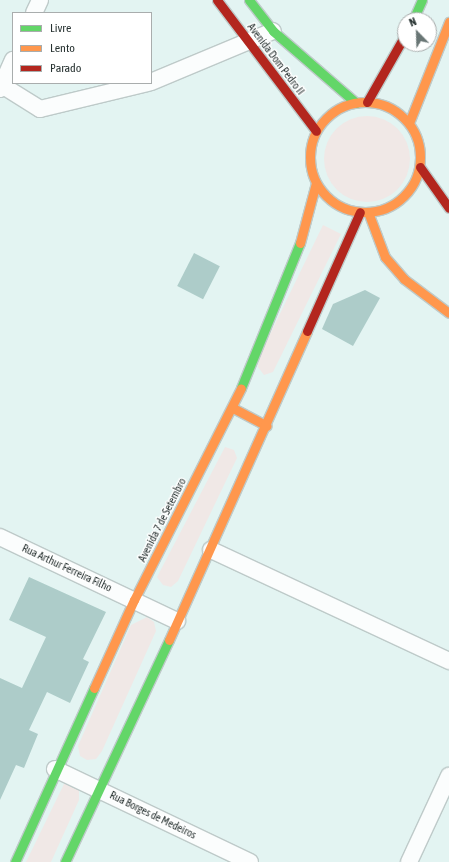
<!DOCTYPE html>
<html>
<head>
<meta charset="utf-8">
<style>
  body { margin:0 }
  #map { position:relative; width:449px; height:862px; overflow:hidden; background:#e3f4f2; font-family:"Asap Condensed",sans-serif }
  div>[style] { position:absolute }
  [style*='--x'] { left:calc(var(--x)*1px); top:calc(var(--y)*1px); width:calc(var(--w)*1px); rotate:calc(var(--a)*1deg) }
  .green>* { inset:0; background:#f0e8e6 }
  .round { border-radius:50% }
  .building>* { inset:0; background:#adccc9; transform-origin:0 0 }
  .roads { filter:drop-shadow(1px 0 #becac9) drop-shadow(-1px 0 #becac9) drop-shadow(0 1px #becac9) drop-shadow(0 -1px #becac9) }
  .street>* { height:16px; margin:-8px; padding:0 8px; transform-origin:8px; border-radius:8px; background:#fbfdfd }
  .fast>* { height:9px; margin:-4.5px; padding:0 4.5px; transform-origin:4.5px; border-radius:4.5px; background:#63d668 }
  .slow>* { height:9px; margin:-4.5px; padding:0 4.5px; transform-origin:4.5px; border-radius:4.5px; background:#ff974d }
  .slow>.ring { margin:-4.5px; padding:0; box-sizing:content-box; background:none; border:9px solid #ff974d; border-radius:50% }
  .jam>* { height:9px; margin:-4.5px; padding:0 4.5px; transform-origin:4.5px; border-radius:4.5px; background:#b3261e }
  span { translate:-50% -50%; white-space:nowrap; text-align:center; line-height:1.15; -webkit-text-stroke:3px #fff; paint-order:stroke }
  .street-label { font-size:11px; color:#273231 }
  .legend { position:absolute; left:12px; top:12px; width:140px; height:72px; box-sizing:border-box; background:#fff; border:1px solid #a9adad; margin:0; padding:5px 7px; list-style:none; font-size:12px; color:#273231 }
  .legend li { display:flex; align-items:center; gap:8px; height:20px }
  .legend b { width:20px; border:1px solid #a9adad }
  .north { position:absolute; left:397px; top:12px; width:40px; height:40px; box-sizing:border-box; background:#fff; border:1px solid #a9adad; border-radius:50%; rotate:337deg; font-size:11px; font-weight:700; line-height:16px; text-align:center; color:#273231 }
  .north::after { content:''; display:block; margin:auto; width:14px; height:18px; background:#697675; clip-path:polygon(50% 0,100% 100%,50% 72%,0 100%) }
</style>
</head>
<body>
<div id="map">
  <div class="green">
    <div class="round" style="left:324px;top:116px;width:86px;height:86px"></div>
    <div style="clip-path:polygon(323px 225px,341px 234px,273px 372px,264px 375px,258px 367px,259px 357px)"></div>
    <div style="clip-path:polygon(225px 447px,234px 450px,237px 458px,178px 581px,171px 587px,163px 585px,157px 577px)"></div>
    <div style="clip-path:polygon(147px 617px,154px 622px,156px 631px,102px 751px,96px 759px,87px 760px,80px 756px,78px 746px,131px 625px)"></div>
    <div style="clip-path:polygon(73px 783px,79px 791px,79px 800px,51px 862px,26px 862px,64px 784px)"></div>
  </div>
  <div class="building">
    <div style="left:194px;top:253px;width:29px;height:37px;rotate:27deg"></div>
    <div style="clip-path:polygon(365px 290px,380px 298px,353px 346px,322px 329px,333px 304px)"></div>
    <div style="clip-path:polygon(29px 577px,106px 612px,83px 659px,89px 662px,70px 703px,47px 692px,29px 730px,38px 734px,24px 768px,16px 765px,0 800px,0 678px,22px 688px,46px 637px,9px 620px)"></div>
  </div>
  <div class="roads">
    <div class="street">
      <div style="--x:34;--y:13;--w:14;--a:-65"></div>
      <div style="--x:151;--y:82;--w:132;--a:-22.7"></div>
      <div style="--x:0;--y:84;--w:47;--a:32"></div>
      <div style="--x:40;--y:109;--w:111;--a:-13.5"></div>
      <div style="--x:0;--y:89;--w:32;--a:-66"></div>
      <div style="--x:0;--y:537;--w:196;--a:25.4"></div>
      <div style="--x:211;--y:550;--w:263;--a:25"></div>
      <div style="--x:55;--y:769;--w:216;--a:25.5"></div>
      <div style="--x:409;--y:862;--w:95;--a:-65.1"></div>
    </div>
    <div class="fast">
      <div style="--x:249;--y:0;--w:39;--a:52"></div>
      <div style="--x:273;--y:31;--w:110;--a:40.9"></div>
      <div style="--x:413;--y:20;--w:22;--a:-66"></div>
      <div style="--x:241;--y:388;--w:157;--a:-67.9"></div>
      <div style="--x:15;--y:862;--w:191;--a:-65.6"></div>
      <div style="--x:65;--y:862;--w:245;--a:-64.9"></div>
    </div>
    <div class="slow">
      <div class="ring" style="left:310px;top:102px;width:101px;height:101px"></div>
      <div style="--x:409;--y:123;--w:109;--a:-68.4"></div>
      <div style="--x:368;--y:212;--w:48;--a:69.3"></div>
      <div style="--x:385;--y:257;--w:29;--a:49"></div>
      <div style="--x:404;--y:279;--w:56;--a:37.1"></div>
      <div style="--x:300;--y:243;--w:62;--a:-75.1"></div>
      <div style="--x:233;--y:408;--w:38;--a:28"></div>
      <div style="--x:169;--y:640;--w:338;--a:-65.9"></div>
      <div style="--x:94;--y:688;--w:97;--a:-65.6"></div>
      <div style="--x:134;--y:600;--w:237;--a:-63.2"></div>
    </div>
    <div class="jam">
      <div style="--x:217;--y:0;--w:164;--a:52.9"></div>
      <div style="--x:367;--y:102;--w:77;--a:-60.4"></div>
      <div style="--x:420;--y:167;--w:50;--a:54.7"></div>
      <div style="--x:307;--y:331;--w:130;--a:-66"></div>
    </div>
  </div>
  <div class="street-label">
    <span style="left:276px;top:59px;rotate:53deg">Avenida Dom Pedro II</span>
    <span style="left:162px;top:520px;rotate:-63deg">Avenida 7 de Setembro</span>
    <span style="left:67px;top:568px;rotate:25deg">Rua Arthur Ferreira Filho</span>
    <span style="left:153px;top:815px;rotate:26deg">Rua Borges de Medeiros</span>
  </div>
  <ul class="legend">
  <li><b style="height:5px;background:#63d668"></b>Livre</li>
  <li><b style="height:5px;background:#ff974d"></b>Lento</li>
  <li><b style="height:5px;background:#b3261e"></b>Parado</li>
  </ul>
  <div class="north">N</div>
</div>
</body>
</html>
